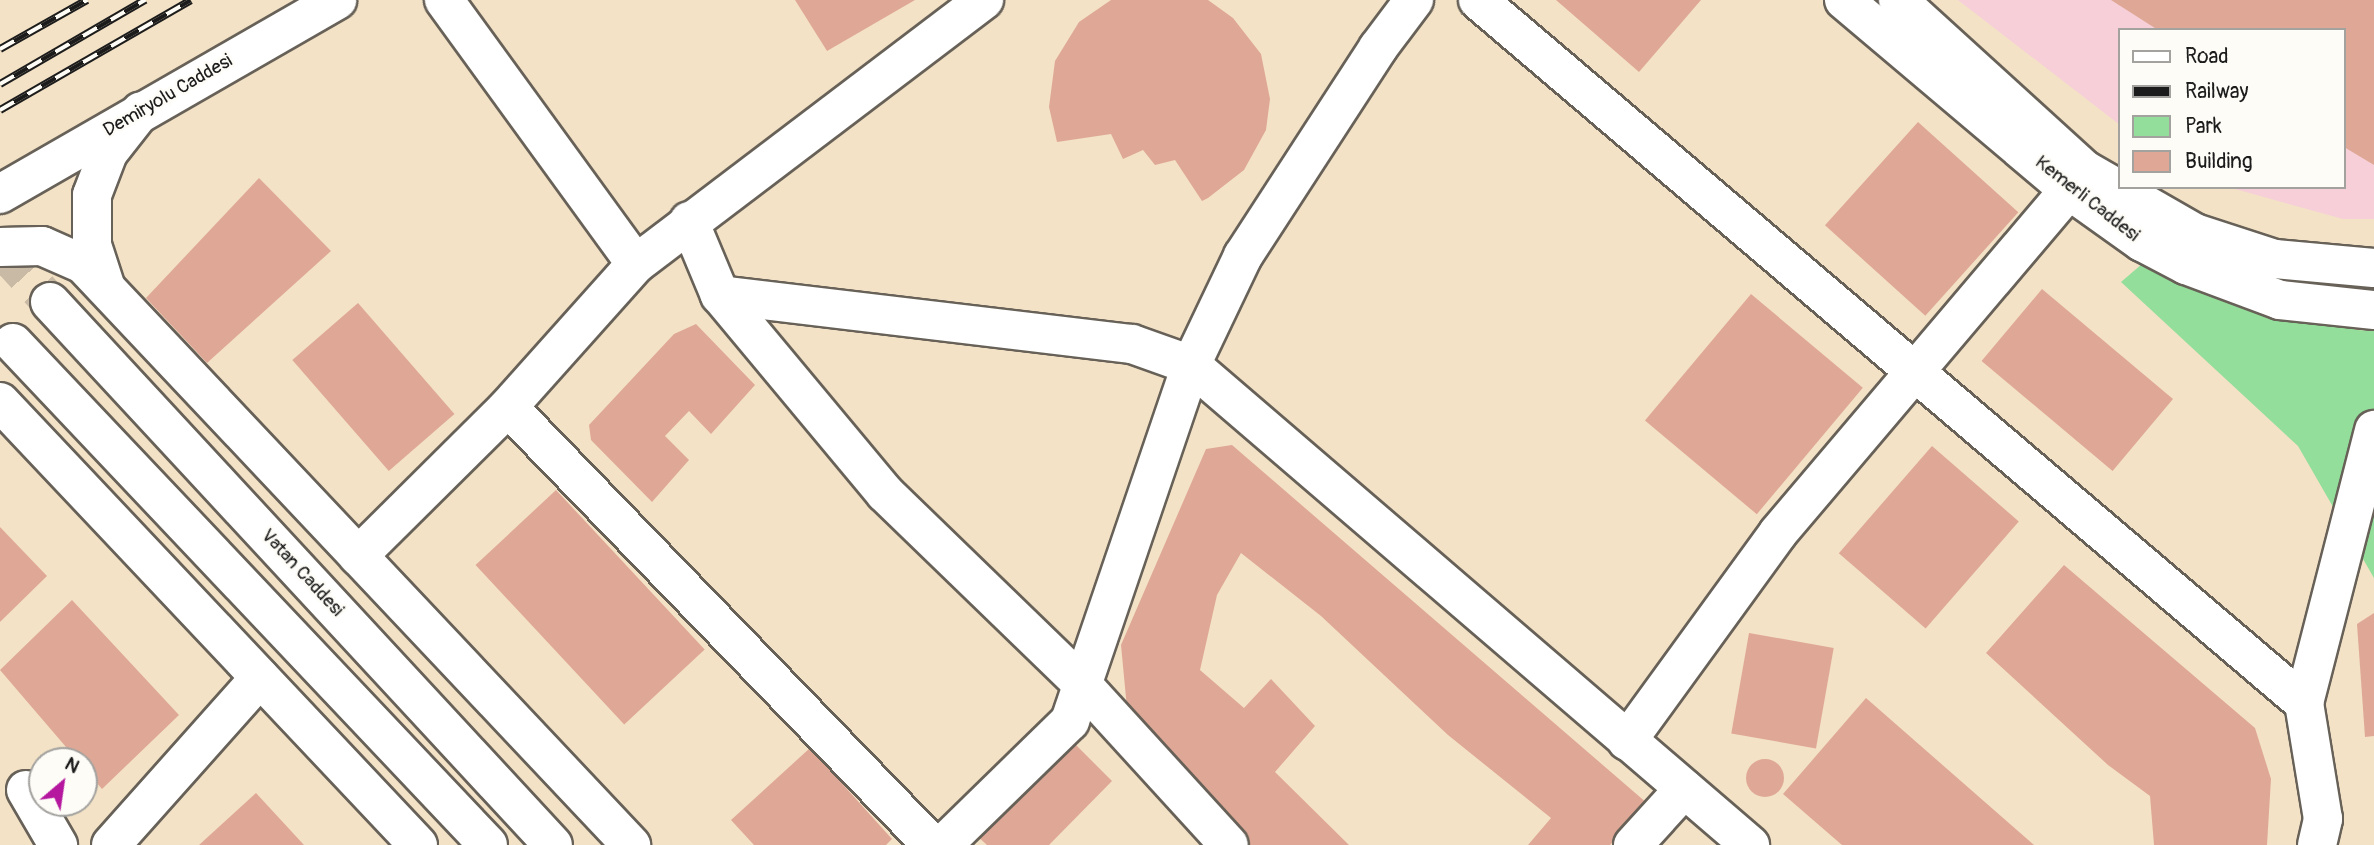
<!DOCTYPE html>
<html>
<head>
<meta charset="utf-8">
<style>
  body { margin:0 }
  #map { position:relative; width:2374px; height:845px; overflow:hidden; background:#f3e2c6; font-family:Pangolin,sans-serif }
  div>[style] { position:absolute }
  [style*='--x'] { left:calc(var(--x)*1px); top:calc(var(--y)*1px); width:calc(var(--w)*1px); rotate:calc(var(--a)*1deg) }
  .built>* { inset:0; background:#f6cfd8 }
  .green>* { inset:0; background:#93de9a }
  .building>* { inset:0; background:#dfa896; transform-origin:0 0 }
  .round { border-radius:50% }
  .primary-tunnel>* { height:38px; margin-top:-19px; transform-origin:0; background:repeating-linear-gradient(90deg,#c8baa4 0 38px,transparent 0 57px) }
  .roads { filter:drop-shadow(2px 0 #676158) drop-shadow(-2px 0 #676158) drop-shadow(0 2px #676158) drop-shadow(0 -2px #676158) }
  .street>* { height:38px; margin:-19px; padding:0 19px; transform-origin:19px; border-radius:19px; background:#fff }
  .secondary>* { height:38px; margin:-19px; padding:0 19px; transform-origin:19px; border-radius:19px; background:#fff }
  .primary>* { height:38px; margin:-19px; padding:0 19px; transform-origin:19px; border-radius:19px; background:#fff }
  .rail>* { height:8px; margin-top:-4px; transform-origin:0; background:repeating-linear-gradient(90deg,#fdfcf7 0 16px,#1c1c1c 0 32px); box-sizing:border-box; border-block:2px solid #1c1c1c }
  span { translate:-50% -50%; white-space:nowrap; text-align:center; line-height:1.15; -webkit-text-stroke:5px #fdfcf7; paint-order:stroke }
  .street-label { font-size:19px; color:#1c1c1c }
  .legend { position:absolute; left:2118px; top:28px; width:228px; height:161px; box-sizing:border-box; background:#fdfcf7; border:2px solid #a3a29f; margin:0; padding:9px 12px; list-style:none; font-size:21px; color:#1c1c1c }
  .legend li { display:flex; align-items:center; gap:14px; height:35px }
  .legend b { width:35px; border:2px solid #a3a29f }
  .north { position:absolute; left:28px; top:747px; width:70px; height:70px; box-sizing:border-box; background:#fdfcf7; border:2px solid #a3a29f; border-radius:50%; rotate:29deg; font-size:19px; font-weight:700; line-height:28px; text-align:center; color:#1c1c1c }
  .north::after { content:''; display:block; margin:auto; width:24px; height:32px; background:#b5179e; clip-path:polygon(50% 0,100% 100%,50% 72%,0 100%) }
</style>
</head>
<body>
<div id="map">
  <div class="built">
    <div style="clip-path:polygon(1958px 0,2374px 0,2374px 219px,2343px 219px,2228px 187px,2344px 187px,2344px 30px,2120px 30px,2120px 125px)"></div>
  </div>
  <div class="green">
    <div style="clip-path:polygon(2142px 264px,2357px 330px,2374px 331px,2374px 578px,2298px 446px,2121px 282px)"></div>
  </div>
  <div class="building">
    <div style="clip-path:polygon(795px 0,915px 0,827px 51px)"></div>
    <div style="clip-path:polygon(1111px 0,1208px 0,1233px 18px,1261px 54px,1270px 99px,1266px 130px,1244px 170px,1208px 198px,1202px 201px,1175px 160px,1155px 165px,1143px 150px,1123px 159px,1111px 134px,1057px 142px,1049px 107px,1055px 61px,1079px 22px)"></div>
    <div style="clip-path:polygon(1556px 0,1701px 0,1639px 72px)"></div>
    <div style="clip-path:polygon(2111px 0,2374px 0,2374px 165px,2344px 147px,2344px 30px,2158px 30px)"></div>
    <div style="left:1918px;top:122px;width:135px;height:139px;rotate:42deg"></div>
    <div style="clip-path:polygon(259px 178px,331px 251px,207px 363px,146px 298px)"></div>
    <div style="left:2042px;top:289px;width:171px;height:94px;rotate:40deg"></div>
    <div style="left:1751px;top:294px;width:146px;height:165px;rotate:40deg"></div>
    <div style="left:358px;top:303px;width:147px;height:87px;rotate:49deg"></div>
    <div style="clip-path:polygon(696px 324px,755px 385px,711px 434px,689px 411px,665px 436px,689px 460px,652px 502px,591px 440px,589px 425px,674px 334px)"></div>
    <div style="clip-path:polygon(1232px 445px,1648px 804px,1610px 845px,1528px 845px,1551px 818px,1448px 735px,1321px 616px,1241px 553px,1217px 595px,1200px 670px,1244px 708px,1271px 679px,1315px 726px,1275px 772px,1349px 845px,1249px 845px,1128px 719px,1121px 645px,1206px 449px)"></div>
    <div style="left:1932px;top:446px;width:115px;height:142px;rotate:41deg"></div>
    <div style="left:556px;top:490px;width:218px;height:110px;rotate:47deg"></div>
    <div style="clip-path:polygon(0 527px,47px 576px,0 622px)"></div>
    <div style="clip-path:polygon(2064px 565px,2255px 728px,2271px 779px,2267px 845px,2154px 845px,2150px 796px,2108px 765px,1986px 653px)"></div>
    <div style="clip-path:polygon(72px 600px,179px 715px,102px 789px,84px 768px,84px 761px,78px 761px,0 670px)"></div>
    <div style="clip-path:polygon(2374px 613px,2374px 736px,2365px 737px,2357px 624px)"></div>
    <div style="left:1749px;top:633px;width:86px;height:102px;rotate:10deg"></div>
    <div style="clip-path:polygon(1866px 698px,2034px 845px,1842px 845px,1783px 794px)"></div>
    <div style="clip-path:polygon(1070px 739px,1112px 781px,1049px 845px,987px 845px,976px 835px)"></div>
    <div style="clip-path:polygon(810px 748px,892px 839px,886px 845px,754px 845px,731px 820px)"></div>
    <div class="round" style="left:1746px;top:759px;width:38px;height:38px"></div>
    <div style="clip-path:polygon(256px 793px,304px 845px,199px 845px)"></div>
  </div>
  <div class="primary-tunnel">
    <div style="--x:0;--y:247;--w:74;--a:47.7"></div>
  </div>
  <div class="roads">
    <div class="street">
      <div style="--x:444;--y:0;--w:326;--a:54"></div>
      <div style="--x:1478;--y:0;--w:1085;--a:40.4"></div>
      <div style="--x:689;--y:221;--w:80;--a:67.3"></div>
      <div style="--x:720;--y:295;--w:258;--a:50.2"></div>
      <div style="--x:885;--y:493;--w:273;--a:44.1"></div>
      <div style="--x:1081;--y:683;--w:219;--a:47.6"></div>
      <div style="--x:720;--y:295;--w:415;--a:6.8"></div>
      <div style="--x:1132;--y:344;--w:63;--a:19.6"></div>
      <div style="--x:1191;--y:365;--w:737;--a:40.65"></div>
      <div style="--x:508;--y:407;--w:610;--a:45.93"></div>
      <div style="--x:358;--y:556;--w:211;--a:-44.8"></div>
      <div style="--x:508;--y:407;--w:192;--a:-48.2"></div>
      <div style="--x:636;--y:264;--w:437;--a:-37.2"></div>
      <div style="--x:1627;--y:741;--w:257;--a:-54"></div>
      <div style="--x:1778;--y:533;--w:450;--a:-49.7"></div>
      <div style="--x:26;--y:790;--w:64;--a:59.8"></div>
      <div style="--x:111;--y:845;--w:224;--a:-48.3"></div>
      <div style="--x:943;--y:845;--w:177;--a:-44.3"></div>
      <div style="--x:1070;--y:721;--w:376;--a:-71.2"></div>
      <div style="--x:1191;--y:365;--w:121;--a:-64.5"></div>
      <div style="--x:1243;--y:256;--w:248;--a:-57"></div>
      <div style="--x:1378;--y:48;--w:60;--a:-53.1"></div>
      <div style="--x:1633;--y:845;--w:76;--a:-47.7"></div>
      <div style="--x:2317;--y:845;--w:27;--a:-77"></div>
      <div style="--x:2323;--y:819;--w:118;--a:-99.3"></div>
      <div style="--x:2304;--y:703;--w:282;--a:-75.6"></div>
    </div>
    <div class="secondary">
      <div style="--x:1844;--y:0;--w:294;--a:40.2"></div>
      <div style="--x:2069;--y:190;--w:90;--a:35.5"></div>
      <div style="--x:2142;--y:242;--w:50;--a:27.6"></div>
      <div style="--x:2186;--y:265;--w:100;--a:20.4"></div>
      <div style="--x:2280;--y:300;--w:95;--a:6.1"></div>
      <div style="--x:1898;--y:0;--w:253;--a:42.3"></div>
      <div style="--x:2085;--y:170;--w:127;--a:29.8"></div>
      <div style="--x:2195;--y:233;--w:84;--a:18"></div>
      <div style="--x:2275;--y:259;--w:99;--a:5.2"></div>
      <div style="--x:0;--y:194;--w:389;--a:-29.9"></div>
    </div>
    <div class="primary">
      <div style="--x:0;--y:247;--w:42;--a:-1.4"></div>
      <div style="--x:42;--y:246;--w:45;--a:23.7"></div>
      <div style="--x:83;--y:264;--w:799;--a:46.67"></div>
      <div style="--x:105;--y:285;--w:42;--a:-108"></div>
      <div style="--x:92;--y:245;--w:50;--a:-90"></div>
      <div style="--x:92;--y:195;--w:45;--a:-69.1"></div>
      <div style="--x:108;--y:153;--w:53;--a:-51.8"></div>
      <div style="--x:50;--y:302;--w:740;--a:47.19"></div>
      <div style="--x:13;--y:343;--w:691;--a:46.58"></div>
      <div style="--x:0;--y:402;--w:609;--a:46.66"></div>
    </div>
  </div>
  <div class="rail">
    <div style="--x:0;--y:49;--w:100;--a:-29.4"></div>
    <div style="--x:0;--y:84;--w:168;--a:-30.1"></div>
    <div style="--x:0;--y:110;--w:220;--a:-29.9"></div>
  </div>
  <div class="street-label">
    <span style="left:168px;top:96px;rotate:-30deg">Demiryolu Caddesi</span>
    <span style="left:2087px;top:199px;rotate:38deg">Kemerli Caddesi</span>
    <span style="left:302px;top:573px;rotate:47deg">Vatan Caddesi</span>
  </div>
  <ul class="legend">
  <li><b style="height:9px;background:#fff"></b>Road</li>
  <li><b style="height:9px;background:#1c1c1c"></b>Railway</li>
  <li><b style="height:19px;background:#93de9a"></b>Park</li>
  <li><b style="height:19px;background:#dfa896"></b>Building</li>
  </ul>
  <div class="north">N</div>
</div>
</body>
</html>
